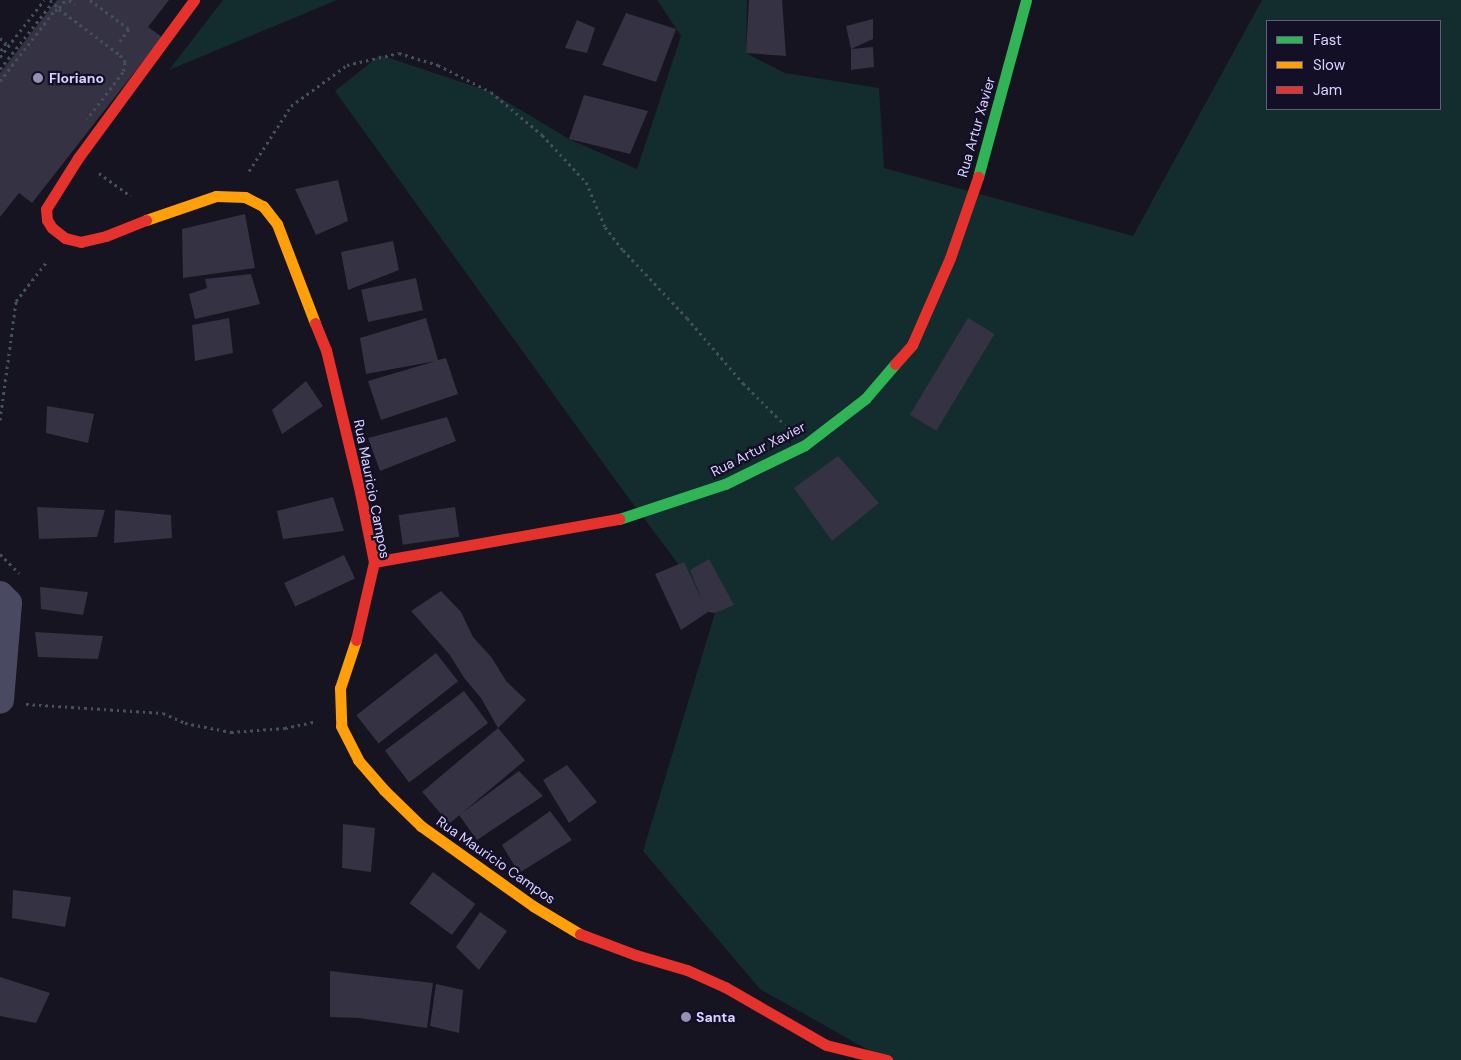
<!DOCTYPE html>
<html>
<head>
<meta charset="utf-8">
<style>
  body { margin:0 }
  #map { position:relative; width:1461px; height:1060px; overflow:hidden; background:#161421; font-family:"DM Sans",sans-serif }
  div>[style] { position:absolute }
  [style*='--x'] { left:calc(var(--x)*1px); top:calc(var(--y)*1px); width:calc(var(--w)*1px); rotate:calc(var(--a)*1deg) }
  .green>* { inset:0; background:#132c2d }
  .building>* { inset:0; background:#343243; transform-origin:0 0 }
  .path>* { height:3px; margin-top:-1.5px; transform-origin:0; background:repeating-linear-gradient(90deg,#44505f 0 2.5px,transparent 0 6.5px) }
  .street>* { height:28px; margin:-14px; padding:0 14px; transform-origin:14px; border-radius:14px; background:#4a4962 }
  .fast>* { height:11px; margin:-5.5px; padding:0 5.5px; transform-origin:5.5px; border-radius:5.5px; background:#30b455 }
  .slow>* { height:11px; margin:-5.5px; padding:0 5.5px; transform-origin:5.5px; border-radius:5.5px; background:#ff9f0a }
  .jam>* { height:11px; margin:-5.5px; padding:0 5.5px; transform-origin:5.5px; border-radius:5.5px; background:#e5322d }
  .path-bridge>* { height:3px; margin-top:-1.5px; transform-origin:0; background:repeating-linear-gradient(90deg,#44505f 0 2.5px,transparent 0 6.5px) }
  .dots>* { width:14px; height:14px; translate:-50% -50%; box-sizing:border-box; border:2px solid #130f26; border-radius:50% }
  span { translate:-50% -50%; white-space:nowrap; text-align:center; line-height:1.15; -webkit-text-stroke:4.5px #130f26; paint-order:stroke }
  .poi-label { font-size:14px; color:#d9d4ff; font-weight:700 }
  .left { translate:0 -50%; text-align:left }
  .street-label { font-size:14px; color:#d9d4ff }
  .legend { position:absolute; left:1266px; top:20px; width:175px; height:90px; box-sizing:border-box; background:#130f26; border:1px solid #625e7d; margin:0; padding:6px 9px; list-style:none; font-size:15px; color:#d9d4ff }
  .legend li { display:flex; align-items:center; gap:10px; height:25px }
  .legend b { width:25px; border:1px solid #625e7d }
</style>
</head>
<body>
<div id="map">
  <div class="green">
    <div style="clip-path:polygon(223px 0,337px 0,169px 70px)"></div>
    <div style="clip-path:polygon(evenodd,657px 0,747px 0,746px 53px,785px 73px,879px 88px,884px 168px,1133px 236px,1262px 0,1461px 0,1461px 1060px,886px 1060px,760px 989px,643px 851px,715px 613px,616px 481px,335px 91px,380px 55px,491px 92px,569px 139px,637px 169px,681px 36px,657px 0,1267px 21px,1440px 21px,1440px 109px,1267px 109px,1267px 21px)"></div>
  </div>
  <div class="building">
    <div style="clip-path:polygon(57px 0,169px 0,148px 27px,162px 37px,32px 203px,19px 193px,0 217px,0 73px)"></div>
    <div style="clip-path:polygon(749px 0,782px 0,786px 56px,746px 53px)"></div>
    <div style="clip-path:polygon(626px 13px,676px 29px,656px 82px,602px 65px)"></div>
    <div style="clip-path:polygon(873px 19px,873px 39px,851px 49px,873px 47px,874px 67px,851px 70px,851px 49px,846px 26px)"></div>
    <div style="clip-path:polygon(577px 20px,595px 28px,587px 53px,565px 48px)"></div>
    <div style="clip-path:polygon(584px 95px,648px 111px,630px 154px,569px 139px)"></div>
    <div style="clip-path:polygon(338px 180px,348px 221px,316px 235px,295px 189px)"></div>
    <div style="clip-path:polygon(245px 214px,255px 268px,183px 278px,182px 229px)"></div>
    <div style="clip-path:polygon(393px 241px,399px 270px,348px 290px,341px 252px)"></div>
    <div style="clip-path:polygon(251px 274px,260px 304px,195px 319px,189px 294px,207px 288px,205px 279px)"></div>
    <div style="left:416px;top:278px;width:33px;height:56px;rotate:78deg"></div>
    <div style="clip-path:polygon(229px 318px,233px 353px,195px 361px,192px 325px)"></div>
    <div style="clip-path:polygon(426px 318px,438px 360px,446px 358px,458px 394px,381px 420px,368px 381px,436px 361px,366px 374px,360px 338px)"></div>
    <div style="left:968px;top:318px;width:31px;height:113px;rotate:31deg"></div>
    <div style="clip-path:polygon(306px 381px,323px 406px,282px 434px,272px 410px)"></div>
    <div style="clip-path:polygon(47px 406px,94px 414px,88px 443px,46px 433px)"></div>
    <div style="clip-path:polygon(447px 417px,456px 441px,380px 471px,368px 438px)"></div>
    <div style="clip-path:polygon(838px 456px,879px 503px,832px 541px,794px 488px)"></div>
    <div style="clip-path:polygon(333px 497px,344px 531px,283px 539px,277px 511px)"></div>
    <div style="clip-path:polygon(37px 507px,105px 510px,97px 537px,39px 539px)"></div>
    <div style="left:455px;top:507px;width:30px;height:57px;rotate:82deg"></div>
    <div style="clip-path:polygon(115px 510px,171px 515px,172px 538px,114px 543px)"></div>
    <div style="left:344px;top:555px;width:26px;height:66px;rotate:65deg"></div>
    <div style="clip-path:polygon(709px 559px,734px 605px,715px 613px,708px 612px,681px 630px,655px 574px,684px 562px,701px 598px,690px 570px)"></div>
    <div style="clip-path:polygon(40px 587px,88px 592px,83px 615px,41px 609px)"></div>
    <div style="clip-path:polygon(441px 591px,461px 612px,473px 637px,492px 658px,506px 681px,526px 700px,498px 728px,481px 698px,465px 679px,449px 654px,411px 611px)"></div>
    <div style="clip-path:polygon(35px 632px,103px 636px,98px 659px,38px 657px)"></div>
    <div style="left:436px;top:653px;width:36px;height:101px;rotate:52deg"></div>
    <div style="left:464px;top:691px;width:40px;height:99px;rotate:53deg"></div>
    <div style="left:498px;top:728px;width:42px;height:99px;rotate:50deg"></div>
    <div style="clip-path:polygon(567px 765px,597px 802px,569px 823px,543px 780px)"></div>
    <div style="clip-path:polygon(519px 771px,543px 796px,477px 840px,459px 815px)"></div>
    <div style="clip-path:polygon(550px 811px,572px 840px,519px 873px,502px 845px)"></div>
    <div style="clip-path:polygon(343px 824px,375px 828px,371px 872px,342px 868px)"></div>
    <div style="left:433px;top:872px;width:53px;height:39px;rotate:37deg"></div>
    <div style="clip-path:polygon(13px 890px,71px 897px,65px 927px,12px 918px)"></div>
    <div style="clip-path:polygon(480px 912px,507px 931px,479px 970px,456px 947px)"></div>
    <div style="clip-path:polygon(330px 971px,433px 983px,427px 1028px,359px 1018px,330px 1017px)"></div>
    <div style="clip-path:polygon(0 977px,50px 993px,36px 1023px,0 1016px)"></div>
    <div style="clip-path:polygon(436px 984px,463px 990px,459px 1033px,430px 1026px)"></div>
  </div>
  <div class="path">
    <div style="--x:50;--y:0;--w:12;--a:42"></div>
    <div style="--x:59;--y:8;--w:10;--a:-53"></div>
    <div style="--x:69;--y:0;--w:7;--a:34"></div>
    <div style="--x:0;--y:38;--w:8;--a:40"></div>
    <div style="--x:6;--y:43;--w:11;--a:124"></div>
    <div style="--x:0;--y:57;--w:72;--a:-52.3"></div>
    <div style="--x:0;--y:69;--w:85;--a:-51.7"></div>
    <div style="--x:249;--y:171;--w:77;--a:-57.1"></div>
    <div style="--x:291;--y:106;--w:69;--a:-36.2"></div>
    <div style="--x:347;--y:65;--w:53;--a:-13"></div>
    <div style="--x:399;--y:53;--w:41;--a:17.1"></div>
    <div style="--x:438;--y:65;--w:59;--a:27"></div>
    <div style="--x:491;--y:92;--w:67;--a:40.1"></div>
    <div style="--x:542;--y:135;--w:64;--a:46.9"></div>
    <div style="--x:586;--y:182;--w:49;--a:67.1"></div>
    <div style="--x:605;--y:227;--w:29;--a:52"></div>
    <div style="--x:623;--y:250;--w:93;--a:46.7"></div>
    <div style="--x:687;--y:318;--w:86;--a:49.3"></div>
    <div style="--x:743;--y:383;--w:59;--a:45"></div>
    <div style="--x:99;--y:173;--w:39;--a:36"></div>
    <div style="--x:0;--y:420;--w:120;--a:-82.3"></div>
    <div style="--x:16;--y:301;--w:52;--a:-52"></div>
    <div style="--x:0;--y:554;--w:27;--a:45"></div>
    <div style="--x:26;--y:704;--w:137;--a:3.8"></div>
    <div style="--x:163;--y:713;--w:24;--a:24"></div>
    <div style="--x:185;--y:723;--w:47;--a:11.1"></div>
    <div style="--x:231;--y:732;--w:54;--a:-4.2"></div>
    <div style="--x:285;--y:728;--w:29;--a:-12"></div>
  </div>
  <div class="street">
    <div style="--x:0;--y:595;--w:11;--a:45"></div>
    <div style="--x:8;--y:603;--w:97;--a:94.7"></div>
  </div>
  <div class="fast">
    <div style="--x:978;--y:177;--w:183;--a:-74.8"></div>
    <div style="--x:619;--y:519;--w:112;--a:-18.3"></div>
    <div style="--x:725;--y:484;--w:89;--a:-26"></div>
    <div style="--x:805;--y:445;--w:76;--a:-37.5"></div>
    <div style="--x:865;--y:399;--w:46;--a:-49.4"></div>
  </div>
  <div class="slow">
    <div style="--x:146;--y:220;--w:74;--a:-18.9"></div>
    <div style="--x:216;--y:196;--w:29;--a:2"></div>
    <div style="--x:245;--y:197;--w:20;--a:27"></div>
    <div style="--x:263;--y:206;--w:23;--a:52"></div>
    <div style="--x:277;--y:224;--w:106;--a:69"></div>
    <div style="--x:356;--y:640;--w:51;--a:108.4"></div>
    <div style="--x:340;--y:688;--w:38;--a:88"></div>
    <div style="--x:341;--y:726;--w:38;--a:63"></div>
    <div style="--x:358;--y:760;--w:40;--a:49"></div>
    <div style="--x:384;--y:790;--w:52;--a:44.2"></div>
    <div style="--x:421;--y:826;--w:138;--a:35.5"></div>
    <div style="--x:533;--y:906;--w:55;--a:30.8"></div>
  </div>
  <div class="jam">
    <div style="--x:146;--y:220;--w:43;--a:158.2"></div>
    <div style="--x:106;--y:236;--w:26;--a:167"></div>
    <div style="--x:81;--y:242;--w:16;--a:-166"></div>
    <div style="--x:65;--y:238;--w:16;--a:-142"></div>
    <div style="--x:52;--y:228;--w:9;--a:-122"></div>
    <div style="--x:47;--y:220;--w:11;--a:-95"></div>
    <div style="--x:46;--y:209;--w:60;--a:-57.9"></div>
    <div style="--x:78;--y:158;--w:196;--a:-53.7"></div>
    <div style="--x:315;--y:323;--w:29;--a:68"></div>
    <div style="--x:326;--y:350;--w:146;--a:76.5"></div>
    <div style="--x:360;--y:492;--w:71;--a:78.7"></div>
    <div style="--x:374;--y:562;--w:80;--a:103"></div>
    <div style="--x:895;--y:364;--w:25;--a:-48"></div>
    <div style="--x:912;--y:345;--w:95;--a:-66.4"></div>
    <div style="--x:950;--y:258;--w:86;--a:-70.9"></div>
    <div style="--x:374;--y:562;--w:249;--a:-10"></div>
    <div style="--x:580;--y:934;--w:60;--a:20.6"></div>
    <div style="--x:636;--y:955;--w:53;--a:16.4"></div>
    <div style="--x:687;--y:970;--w:42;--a:24.1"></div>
    <div style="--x:725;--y:987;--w:116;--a:29.9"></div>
    <div style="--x:826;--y:1045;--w:63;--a:13.8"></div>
  </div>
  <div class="path-bridge">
    <div style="--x:90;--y:0;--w:49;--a:36.6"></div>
    <div style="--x:129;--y:29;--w:15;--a:127"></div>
    <div style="--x:0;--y:81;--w:90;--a:-52.2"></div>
    <div style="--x:55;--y:10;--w:4;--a:-14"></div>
    <div style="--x:59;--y:9;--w:76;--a:37"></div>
    <div style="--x:120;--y:55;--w:9;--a:54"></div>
    <div style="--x:125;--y:62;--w:10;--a:101"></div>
    <div style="--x:123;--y:72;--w:59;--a:127.5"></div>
  </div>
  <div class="dots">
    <div style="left:38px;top:78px;background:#9591b1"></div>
    <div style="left:686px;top:1017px;background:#9591b1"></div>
  </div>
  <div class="poi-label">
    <span class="left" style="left:49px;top:78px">Floriano</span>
    <span class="left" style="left:696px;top:1017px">Santa</span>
  </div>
  <div class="street-label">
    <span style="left:976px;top:127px;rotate:-74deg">Rua Artur Xavier</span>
    <span style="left:758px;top:449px;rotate:-27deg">Rua Artur Xavier</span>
    <span style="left:372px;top:489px;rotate:79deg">Rua Mauricio Campos</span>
    <span style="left:496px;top:860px;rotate:35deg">Rua Mauricio Campos</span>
  </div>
  <ul class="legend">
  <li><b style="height:6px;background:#30b455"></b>Fast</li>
  <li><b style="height:6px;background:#ff9f0a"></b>Slow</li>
  <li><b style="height:6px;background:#e5322d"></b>Jam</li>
  </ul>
</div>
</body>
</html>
